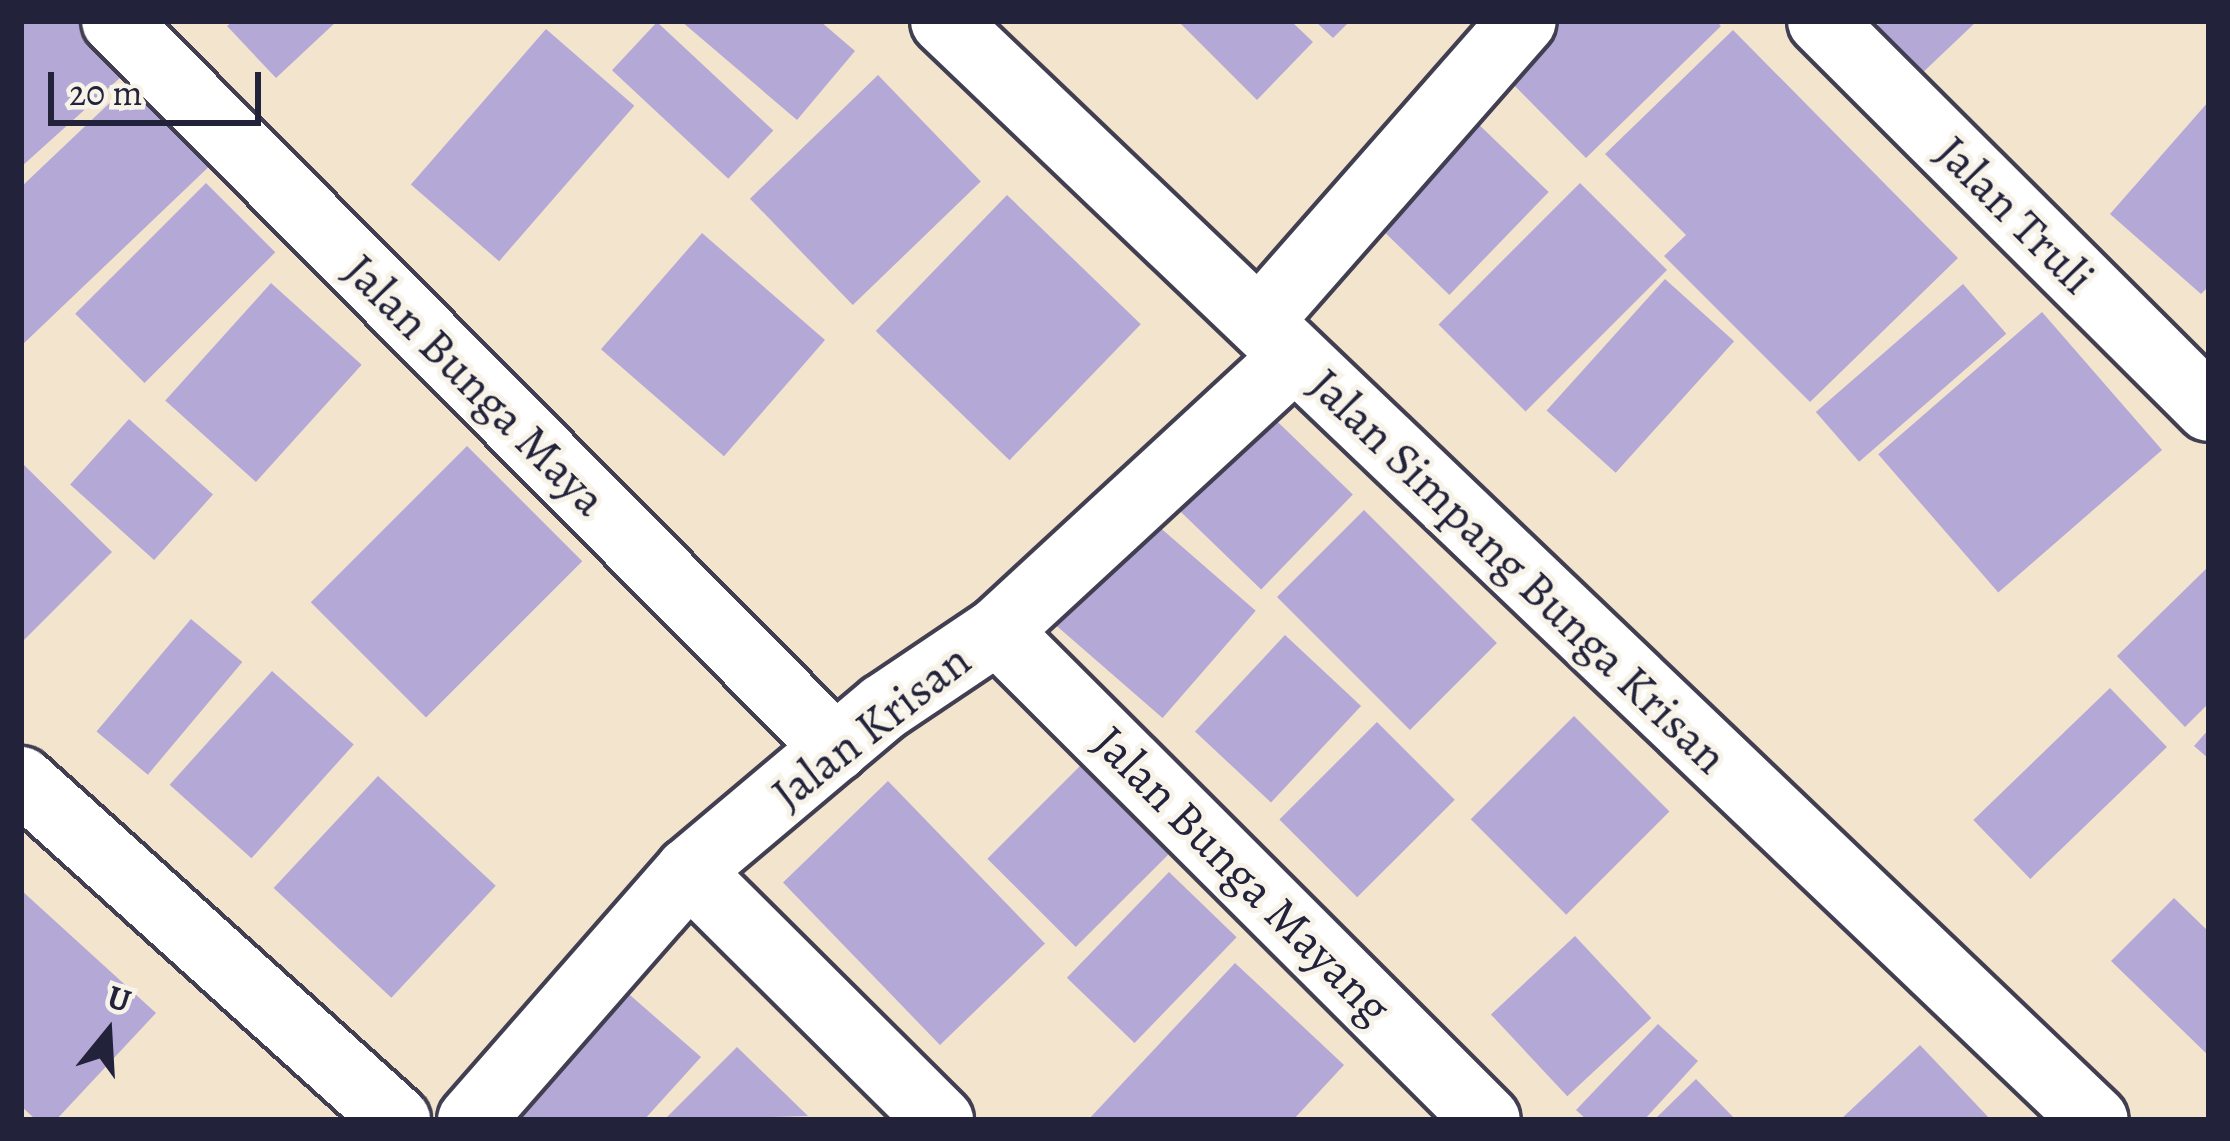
<!DOCTYPE html>
<html>
<head>
<meta charset="utf-8">
<style>
  body { margin:0 }
  #map { position:relative; width:2230px; height:1141px; overflow:hidden; background:#f3e5cd; font-family:Alegreya,serif }
  div>[style] { position:absolute }
  [style*='--x'] { left:calc(var(--x)*1px); top:calc(var(--y)*1px); width:calc(var(--w)*1px); rotate:calc(var(--a)*1deg) }
  .building>* { inset:0; background:#b4a8d7; transform-origin:0 0 }
  .roads { filter:drop-shadow(3px 0 #413f51) drop-shadow(-3px 0 #413f51) drop-shadow(0 3px #413f51) drop-shadow(0 -3px #413f51) }
  .minor>* { height:66px; margin:-33px; padding:0 33px; transform-origin:33px; border-radius:33px; background:#fff }
  span { translate:-50% -50%; white-space:nowrap; text-align:center; line-height:1.15; -webkit-text-stroke:10px #f7f3e8; paint-order:stroke }
  .street-label { font-size:48px; color:#22223b }
  .frame { position:absolute; inset:0; border:24px solid #22223b; pointer-events:none }
  .north { position:absolute; left:48px; top:973px; width:120px; height:120px; -webkit-text-stroke:9px #f7f3e8; paint-order:stroke; rotate:18deg; font-size:33px; font-weight:700; line-height:48px; text-align:center; color:#22223b }
  .north::after { content:''; display:block; margin:auto; width:42px; height:54px; background:#22223b; clip-path:polygon(50% 0,100% 100%,50% 72%,0 100%) }
  .scale { position:absolute; left:48px; top:72px; width:213px; height:54px; box-sizing:border-box; border:6px solid #22223b; border-top:0; padding-left:15px; font-size:36px; line-height:42px; white-space:nowrap; color:#22223b; -webkit-text-stroke:9px #f7f3e8; paint-order:stroke }
</style>
</head>
<body>
<div id="map">
  <div class="building">
    <div style="clip-path:polygon(21px 21px,108px 21px,142px 58px,21px 167px)"></div>
    <div style="clip-path:polygon(233px 21px,337px 21px,276px 78px,227px 26px)"></div>
    <div style="clip-path:polygon(681px 21px,820px 21px,855px 51px,797px 120px)"></div>
    <div style="clip-path:polygon(1178px 21px,1291px 21px,1313px 42px,1257px 100px)"></div>
    <div style="clip-path:polygon(1315px 21px,1350px 21px,1333px 38px)"></div>
    <div style="clip-path:polygon(1536px 21px,1716px 21px,1721px 26px,1586px 158px,1492px 63px)"></div>
    <div style="clip-path:polygon(1882px 21px,1977px 21px,1918px 77px,1873px 30px)"></div>
    <div style="left:657px;top:22px;width:159px;height:66px;rotate:43deg"></div>
    <div style="left:546px;top:29px;width:117px;height:206px;rotate:41deg"></div>
    <div style="clip-path:polygon(1733px 30px,1958px 258px,1810px 402px,1664px 256px,1686px 235px,1605px 154px)"></div>
    <div style="left:878px;top:75px;width:148px;height:178px;rotate:46deg"></div>
    <div style="clip-path:polygon(138px 76px,218px 158px,21px 346px,21px 187px)"></div>
    <div style="clip-path:polygon(2209px 101px,2209px 286px,2201px 294px,2110px 214px)"></div>
    <div style="left:1471px;top:117px;width:108px;height:143px;rotate:44deg"></div>
    <div style="left:206px;top:183px;width:98px;height:185px;rotate:45deg"></div>
    <div style="left:1580px;top:183px;width:123px;height:200px;rotate:45deg"></div>
    <div style="left:1007px;top:195px;width:186px;height:189px;rotate:44deg"></div>
    <div style="left:702px;top:233px;width:163px;height:154px;rotate:41deg"></div>
    <div style="left:1665px;top:279px;width:93px;height:177px;rotate:42deg"></div>
    <div style="left:271px;top:283px;width:122px;height:158px;rotate:42deg"></div>
    <div style="left:1963px;top:284px;width:66px;height:195px;rotate:49deg"></div>
    <div style="left:2042px;top:312px;width:183px;height:217px;rotate:49deg"></div>
    <div style="left:1255px;top:400px;width:136px;height:132px;rotate:44deg"></div>
    <div style="left:129px;top:419px;width:113px;height:88px;rotate:42deg"></div>
    <div style="left:467px;top:446px;width:163px;height:221px;rotate:45deg"></div>
    <div style="clip-path:polygon(21px 462px,112px 552px,21px 643px)"></div>
    <div style="left:1364px;top:510px;width:188px;height:123px;rotate:45deg"></div>
    <div style="left:1141px;top:511px;width:152px;height:142px;rotate:41deg"></div>
    <div style="clip-path:polygon(2209px 566px,2209px 703px,2185px 727px,2117px 656px)"></div>
    <div style="left:191px;top:619px;width:67px;height:147px;rotate:40deg"></div>
    <div style="left:1285px;top:635px;width:104px;height:132px;rotate:43deg"></div>
    <div style="left:272px;top:671px;width:110px;height:153px;rotate:42deg"></div>
    <div style="left:2110px;top:688px;width:82px;height:190px;rotate:46deg"></div>
    <div style="left:1574px;top:716px;width:135px;height:146px;rotate:45deg"></div>
    <div style="left:1377px;top:722px;width:110px;height:138px;rotate:45deg"></div>
    <div style="clip-path:polygon(2209px 729px,2209px 759px,2194px 746px)"></div>
    <div style="left:1080px;top:766px;width:125px;height:131px;rotate:45deg"></div>
    <div style="left:378px;top:776px;width:161px;height:153px;rotate:43deg"></div>
    <div style="left:888px;top:781px;width:226px;height:146px;rotate:46deg"></div>
    <div style="left:1169px;top:872px;width:94px;height:147px;rotate:44deg"></div>
    <div style="clip-path:polygon(21px 890px,156px 1013px,56px 1120px,36px 1120px,21px 1106px)"></div>
    <div style="clip-path:polygon(2174px 898px,2209px 932px,2209px 1056px,2111px 961px)"></div>
    <div style="left:1575px;top:936px;width:112px;height:115px;rotate:47deg"></div>
    <div style="clip-path:polygon(1235px 963px,1344px 1065px,1293px 1120px,1088px 1120px)"></div>
    <div style="clip-path:polygon(615px 982px,701px 1057px,644px 1120px,491px 1120px)"></div>
    <div style="clip-path:polygon(1658px 1024px,1698px 1061px,1644px 1120px,1587px 1120px,1576px 1110px)"></div>
    <div style="clip-path:polygon(1920px 1045px,1991px 1120px,1840px 1120px)"></div>
    <div style="clip-path:polygon(737px 1047px,808px 1116px,664px 1120px)"></div>
    <div style="clip-path:polygon(1696px 1079px,1736px 1120px,1654px 1120px)"></div>
  </div>
  <div class="roads">
    <div class="minor">
      <div style="--x:115;--y:21;--w:1024;--a:45.24"></div>
      <div style="--x:944;--y:21;--w:1591;--a:43.68"></div>
      <div style="--x:1821;--y:21;--w:548;--a:44.93"></div>
      <div style="--x:1260;--y:320;--w:398;--a:-48.7"></div>
      <div style="--x:997;--y:631;--w:692;--a:44.94"></div>
      <div style="--x:21;--y:780;--w:507;--a:42.12"></div>
      <div style="--x:689;--y:871;--w:354;--a:44.8"></div>
      <div style="--x:471;--y:1120;--w:331;--a:-48.8"></div>
      <div style="--x:689;--y:871;--w:255;--a:-40.1"></div>
      <div style="--x:884;--y:707;--w:136;--a:-33.9"></div>
      <div style="--x:997;--y:631;--w:404;--a:-42.7"></div>
    </div>
  </div>
  <div class="street-label">
    <span style="left:2015px;top:215px;rotate:45deg">Jalan Truli</span>
    <span style="left:475px;top:385px;rotate:45deg">Jalan Bunga Maya</span>
    <span style="left:1518px;top:571px;rotate:44deg">Jalan Simpang Bunga Krisan</span>
    <span style="left:871px;top:727px;rotate:-38deg">Jalan Krisan</span>
    <span style="left:1242px;top:875px;rotate:45deg">Jalan Bunga Mayang</span>
  </div>
  <div class="frame"></div>
  <div class="north">U</div>
  <div class="scale">20 m</div>
</div>
</body>
</html>
